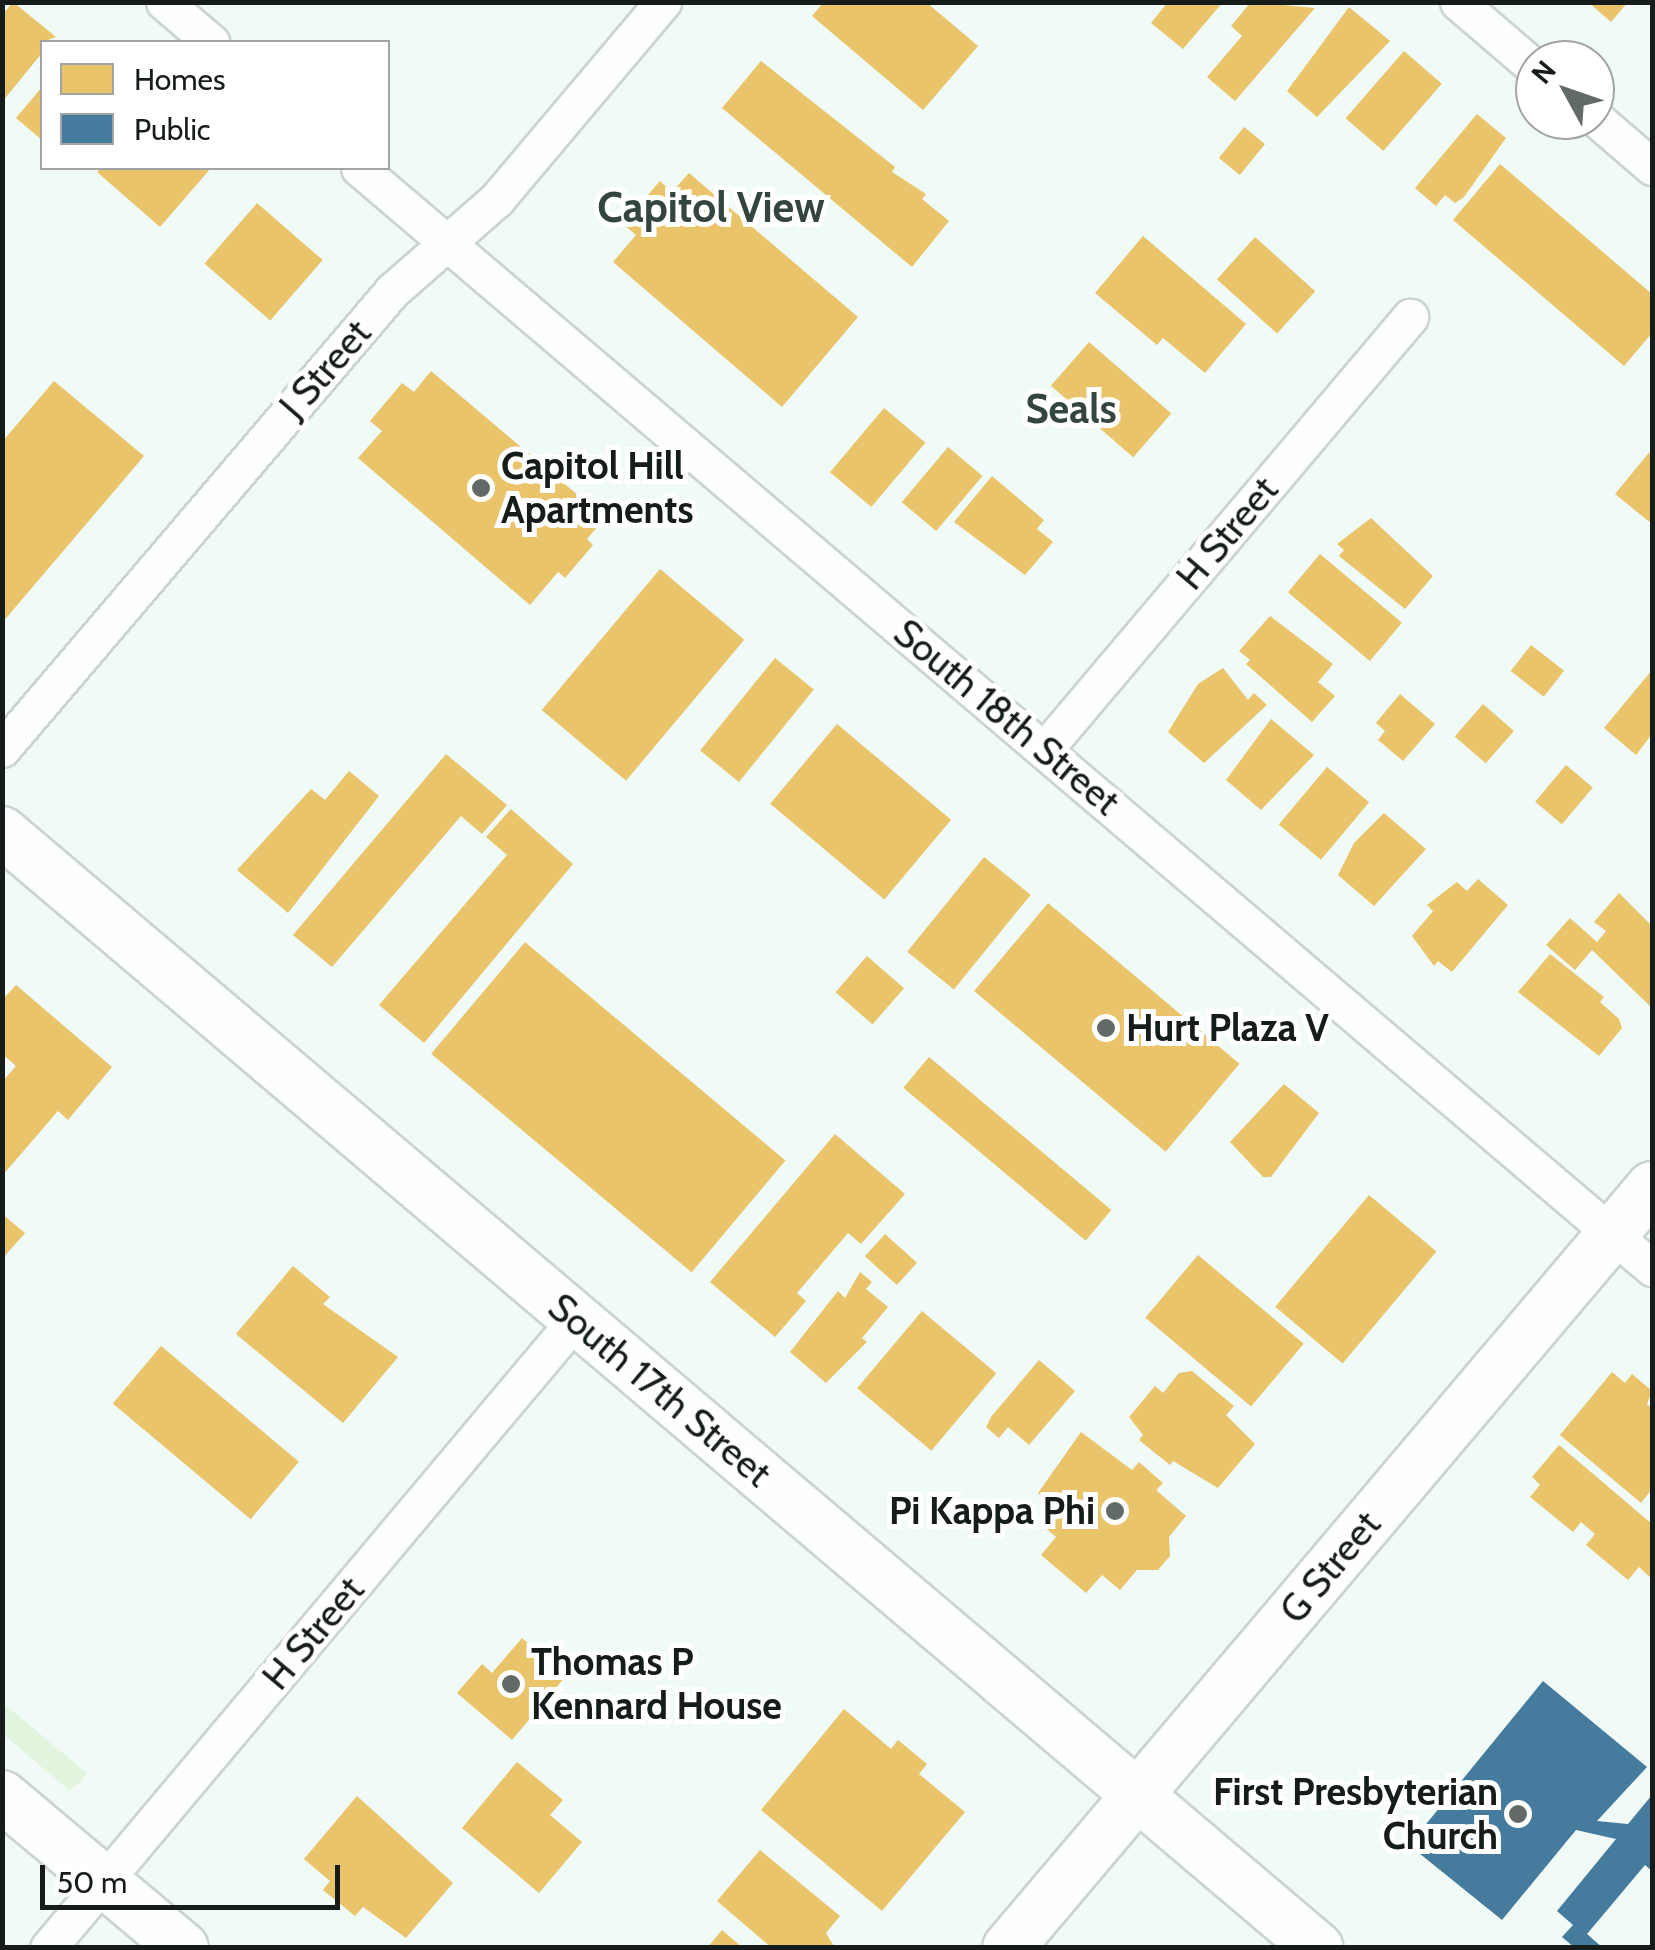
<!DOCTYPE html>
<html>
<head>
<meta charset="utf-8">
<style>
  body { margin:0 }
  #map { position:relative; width:1655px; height:1950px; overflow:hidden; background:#f0faf6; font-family:Cabin,sans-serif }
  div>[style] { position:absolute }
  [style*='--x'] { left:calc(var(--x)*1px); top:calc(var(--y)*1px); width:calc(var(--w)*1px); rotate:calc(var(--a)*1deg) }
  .green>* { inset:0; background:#e3f4df }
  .homes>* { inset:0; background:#e9c46a; transform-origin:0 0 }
  .public>* { inset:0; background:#457b9d }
  .roads { filter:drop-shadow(2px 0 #cbd4d0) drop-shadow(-2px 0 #cbd4d0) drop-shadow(0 2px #cbd4d0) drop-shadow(0 -2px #cbd4d0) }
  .street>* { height:35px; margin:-17.5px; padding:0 17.5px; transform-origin:17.5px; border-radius:17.5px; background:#fdfefe }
  .secondary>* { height:50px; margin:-25px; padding:0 25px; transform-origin:25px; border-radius:25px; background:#fdfefe }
  .dots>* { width:28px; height:28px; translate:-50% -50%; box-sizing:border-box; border:5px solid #fff; border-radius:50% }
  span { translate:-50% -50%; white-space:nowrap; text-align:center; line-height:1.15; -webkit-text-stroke:10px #fff; paint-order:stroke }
  .street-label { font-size:38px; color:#151c19 }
  .poi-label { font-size:38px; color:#151c19; font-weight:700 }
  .left { translate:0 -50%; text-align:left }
  .right { translate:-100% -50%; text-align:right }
  .neighbourhood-label { font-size:40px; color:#34443e; font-weight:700 }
  .quarter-label { font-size:42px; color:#34443e; font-weight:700 }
  .frame { position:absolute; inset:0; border:5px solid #151c19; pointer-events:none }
  .legend { position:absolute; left:40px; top:40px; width:350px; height:130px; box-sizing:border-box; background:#fff; border:2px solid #a1a4a3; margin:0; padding:12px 18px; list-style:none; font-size:30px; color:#151c19 }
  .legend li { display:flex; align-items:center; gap:20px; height:50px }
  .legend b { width:50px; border:2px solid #a1a4a3 }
  .north { position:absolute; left:1515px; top:40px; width:100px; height:100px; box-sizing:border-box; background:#fff; border:2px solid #a1a4a3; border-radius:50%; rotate:310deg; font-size:28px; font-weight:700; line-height:40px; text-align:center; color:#151c19 }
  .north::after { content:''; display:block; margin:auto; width:35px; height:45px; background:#626a66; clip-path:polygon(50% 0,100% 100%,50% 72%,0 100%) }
  .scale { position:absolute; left:40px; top:1865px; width:300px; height:45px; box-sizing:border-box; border:5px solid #151c19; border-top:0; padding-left:12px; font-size:30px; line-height:35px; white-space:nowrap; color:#151c19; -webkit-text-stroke:8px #fff; paint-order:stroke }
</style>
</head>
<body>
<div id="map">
  <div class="green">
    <div style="clip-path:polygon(2px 1702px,87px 1773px,81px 1782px,69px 1790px,3px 1734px)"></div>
  </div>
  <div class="homes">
    <div style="clip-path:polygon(13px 2px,56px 37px,42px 42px,42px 53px,2px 102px,2px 15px)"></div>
    <div style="clip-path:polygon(824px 2px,926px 2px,978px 46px,923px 110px,812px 16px)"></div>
    <div style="clip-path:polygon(1168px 2px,1223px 2px,1183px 49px,1151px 23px)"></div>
    <div style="clip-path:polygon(1251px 2px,1315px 8px,1235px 101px,1207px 77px,1242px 36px,1231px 26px)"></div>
    <div style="clip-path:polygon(1588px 2px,1628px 2px,1611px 22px)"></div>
    <div style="clip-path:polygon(1349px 7px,1390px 41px,1317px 117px,1287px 91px)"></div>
    <div style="left:1404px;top:51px;width:50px;height:89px;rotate:41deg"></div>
    <div style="clip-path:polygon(761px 61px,895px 167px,892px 172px,926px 194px,922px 199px,949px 221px,912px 267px,722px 108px)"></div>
    <div style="clip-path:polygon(42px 87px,42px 140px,16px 118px)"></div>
    <div style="clip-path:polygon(1477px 114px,1506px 138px,1464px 197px,1455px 203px,1445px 195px,1436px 206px,1415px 188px)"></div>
    <div style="left:1244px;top:127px;width:27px;height:40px;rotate:39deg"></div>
    <div style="clip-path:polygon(1500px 164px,1652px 294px,1652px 333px,1624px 366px,1453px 220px)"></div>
    <div style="clip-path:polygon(101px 168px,211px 168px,160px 227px,97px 172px)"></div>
    <div style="clip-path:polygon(689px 173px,858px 317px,782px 407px,613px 262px,636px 235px,623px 224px,660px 181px,672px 192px)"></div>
    <div style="left:257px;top:203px;width:87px;height:80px;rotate:41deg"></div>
    <div style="clip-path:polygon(1143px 236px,1246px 324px,1205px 373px,1163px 338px,1157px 345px,1095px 293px)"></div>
    <div style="left:1255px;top:237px;width:81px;height:57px;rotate:42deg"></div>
    <div style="left:1089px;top:342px;width:109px;height:58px;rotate:41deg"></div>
    <div style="clip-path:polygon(431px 371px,605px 518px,587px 539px,593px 545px,565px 578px,558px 572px,530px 605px,358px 458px,382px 431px,370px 421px,402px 383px,414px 392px)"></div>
    <div style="clip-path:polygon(54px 381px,144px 456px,2px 623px,2px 442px)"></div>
    <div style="left:884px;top:408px;width:54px;height:84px;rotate:40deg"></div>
    <div style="left:948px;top:447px;width:45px;height:72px;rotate:40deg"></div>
    <div style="clip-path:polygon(1652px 449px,1652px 524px,1615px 494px)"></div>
    <div style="clip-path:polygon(992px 476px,1044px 520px,1037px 529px,1053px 542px,1025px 575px,954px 522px)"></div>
    <div style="clip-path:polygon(1371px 518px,1433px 576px,1405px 609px,1339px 556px,1344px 550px,1337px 544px)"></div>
    <div style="left:1320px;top:554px;width:107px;height:50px;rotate:40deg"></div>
    <div style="left:660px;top:569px;width:110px;height:184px;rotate:40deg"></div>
    <div style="clip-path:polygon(1270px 616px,1333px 664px,1318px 682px,1335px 696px,1312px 722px,1246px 664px,1250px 660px,1239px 651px)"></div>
    <div style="left:1531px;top:645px;width:42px;height:33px;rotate:38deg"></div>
    <div style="left:775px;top:658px;width:50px;height:119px;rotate:39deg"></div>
    <div style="clip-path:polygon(1223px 668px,1248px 700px,1254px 693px,1267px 705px,1204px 763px,1168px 732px,1198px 684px)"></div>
    <div style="clip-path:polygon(1652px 670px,1652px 734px,1636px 755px,1604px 728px)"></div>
    <div style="clip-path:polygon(1400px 694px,1435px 724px,1403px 761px,1378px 740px,1385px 731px,1376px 723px)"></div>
    <div style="left:1483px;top:704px;width:41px;height:43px;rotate:41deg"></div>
    <div style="clip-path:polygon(1271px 719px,1314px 755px,1261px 810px,1226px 780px)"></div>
    <div style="left:837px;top:724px;width:149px;height:104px;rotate:40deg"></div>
    <div style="clip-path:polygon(446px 754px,507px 805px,482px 834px,461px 816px,332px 967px,293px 935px)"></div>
    <div style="left:1566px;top:765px;width:35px;height:48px;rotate:40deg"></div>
    <div style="left:1327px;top:767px;width:55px;height:75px;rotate:40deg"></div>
    <div style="clip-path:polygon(349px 771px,379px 796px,288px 913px,237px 870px,311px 789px,325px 800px)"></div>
    <div style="clip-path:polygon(511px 809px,573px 864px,424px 1043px,379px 1005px,507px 855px,486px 837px)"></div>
    <div style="clip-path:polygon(1384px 813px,1426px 849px,1374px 906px,1338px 875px,1354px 843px)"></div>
    <div style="left:984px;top:857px;width:60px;height:122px;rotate:39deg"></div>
    <div style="clip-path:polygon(1478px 879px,1508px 905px,1452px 972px,1438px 961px,1434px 966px,1412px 936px,1433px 911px,1427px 905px,1457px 882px,1467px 891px)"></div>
    <div style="clip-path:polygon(1619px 893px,1652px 926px,1651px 1007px,1592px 950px,1575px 970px,1546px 945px,1570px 918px,1597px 942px,1606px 931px,1594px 922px)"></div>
    <div style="left:1048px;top:903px;width:250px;height:115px;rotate:40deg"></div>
    <div style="left:525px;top:942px;width:340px;height:146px;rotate:40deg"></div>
    <div style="clip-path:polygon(1550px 954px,1604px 997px,1600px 1002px,1619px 1019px,1622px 1028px,1599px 1056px,1518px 992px)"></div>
    <div style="left:867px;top:956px;width:49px;height:48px;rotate:41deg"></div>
    <div style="clip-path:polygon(16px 985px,112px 1067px,68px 1120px,58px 1111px,2px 1176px,2px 1082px,16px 1066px,2px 1054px,2px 1000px)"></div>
    <div style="left:929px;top:1057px;width:238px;height:40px;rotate:40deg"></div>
    <div style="clip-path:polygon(1284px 1084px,1319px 1113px,1271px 1177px,1263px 1177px,1230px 1142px)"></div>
    <div style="clip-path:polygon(835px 1134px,905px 1194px,861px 1244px,848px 1233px,797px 1293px,806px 1301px,775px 1337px,710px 1282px)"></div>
    <div style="left:1369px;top:1195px;width:88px;height:146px;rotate:40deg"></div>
    <div style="clip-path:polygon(2px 1214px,25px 1233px,2px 1259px)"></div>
    <div style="left:885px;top:1234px;width:43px;height:30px;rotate:42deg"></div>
    <div style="left:1198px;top:1255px;width:138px;height:82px;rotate:40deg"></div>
    <div style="clip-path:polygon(293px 1266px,330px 1297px,323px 1304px,398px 1357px,343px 1423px,236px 1334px)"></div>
    <div style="clip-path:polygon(860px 1272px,872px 1282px,866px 1289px,888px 1307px,862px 1338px,867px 1342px,826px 1383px,790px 1352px,838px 1291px,845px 1298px)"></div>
    <div style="left:922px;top:1311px;width:97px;height:101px;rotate:40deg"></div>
    <div style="left:161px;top:1346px;width:180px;height:75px;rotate:40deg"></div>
    <div style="clip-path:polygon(1039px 1360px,1075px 1391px,1029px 1445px,1008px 1427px,999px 1438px,986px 1427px,991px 1417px)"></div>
    <div style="clip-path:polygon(1192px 1371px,1234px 1406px,1226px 1415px,1255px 1444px,1218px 1488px,1173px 1461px,1170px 1465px,1139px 1440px,1143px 1435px,1129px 1417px,1155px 1386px,1163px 1393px,1179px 1373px)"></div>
    <div style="clip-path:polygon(1612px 1372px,1625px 1383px,1632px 1374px,1652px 1391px,1647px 1404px,1652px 1408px,1652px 1489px,1641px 1503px,1560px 1435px)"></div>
    <div style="clip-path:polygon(1081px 1432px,1132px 1470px,1139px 1462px,1163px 1483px,1156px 1490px,1186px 1516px,1169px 1537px,1170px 1556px,1158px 1570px,1137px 1570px,1120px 1590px,1102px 1575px,1086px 1593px,1041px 1555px,1056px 1537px,1040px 1523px,1054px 1506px,1038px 1493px)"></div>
    <div style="clip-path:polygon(1559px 1445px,1652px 1524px,1652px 1579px,1639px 1567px,1628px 1580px,1586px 1545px,1595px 1534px,1581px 1522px,1573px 1532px,1530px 1497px,1540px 1485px,1532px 1477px)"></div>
    <div style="clip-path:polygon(522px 1638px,566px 1676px,512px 1740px,457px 1693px,482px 1664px,492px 1673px)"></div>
    <div style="clip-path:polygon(844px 1709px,891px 1749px,898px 1740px,927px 1764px,919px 1774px,965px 1812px,882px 1911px,761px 1810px)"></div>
    <div style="clip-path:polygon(517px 1762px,563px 1800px,550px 1815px,582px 1842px,539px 1893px,462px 1828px)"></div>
    <div style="clip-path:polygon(357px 1796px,453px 1883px,406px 1938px,363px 1907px,355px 1916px,323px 1890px,330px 1881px,304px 1859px)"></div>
    <div style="clip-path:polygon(760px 1850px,840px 1916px,826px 1933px,835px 1948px,772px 1948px,717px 1901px)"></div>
    <div style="clip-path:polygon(722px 1930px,743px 1948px,707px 1948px)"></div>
  </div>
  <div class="public">
    <div style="clip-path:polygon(1543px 1681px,1647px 1767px,1597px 1821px,1628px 1824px,1652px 1795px,1652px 1871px,1645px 1865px,1587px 1934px,1603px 1948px,1575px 1948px,1562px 1937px,1573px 1925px,1557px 1911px,1616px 1839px,1576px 1830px,1502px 1920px,1409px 1845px)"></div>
  </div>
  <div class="roads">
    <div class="street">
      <div style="--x:164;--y:2;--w:62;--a:40.4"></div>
      <div style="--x:1458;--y:2;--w:101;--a:40.6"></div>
      <div style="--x:1595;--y:118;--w:75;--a:40.7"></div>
      <div style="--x:359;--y:168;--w:1698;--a:40.39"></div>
      <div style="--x:2;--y:749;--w:602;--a:-49.58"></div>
      <div style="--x:392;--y:291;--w:140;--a:-41.2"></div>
      <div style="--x:497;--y:199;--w:258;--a:-49.9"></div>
      <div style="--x:1045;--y:749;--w:566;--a:-49.81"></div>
      <div style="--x:48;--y:1948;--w:821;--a:-49.99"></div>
    </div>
    <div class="secondary">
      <div style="--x:2;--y:832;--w:1725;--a:40.3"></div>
      <div style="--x:2;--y:1796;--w:236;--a:40"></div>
      <div style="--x:1008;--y:1948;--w:997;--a:-49.76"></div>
    </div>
  </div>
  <div class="dots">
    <div style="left:481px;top:488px;background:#626a66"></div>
    <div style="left:1106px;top:1028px;background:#626a66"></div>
    <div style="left:1115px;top:1511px;background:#626a66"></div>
    <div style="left:511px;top:1684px;background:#626a66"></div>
    <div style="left:1518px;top:1814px;background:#626a66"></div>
  </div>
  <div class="street-label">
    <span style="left:325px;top:369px;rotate:-49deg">J Street</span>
    <span style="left:1227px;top:533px;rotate:-50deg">H Street</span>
    <span style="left:1007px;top:717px;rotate:40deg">South 18th Street</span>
    <span style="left:660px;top:1390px;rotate:40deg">South 17th Street</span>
    <span style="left:1330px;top:1567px;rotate:-50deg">G Street</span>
    <span style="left:313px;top:1633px;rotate:-50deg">H Street</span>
  </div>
  <div class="poi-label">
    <span class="left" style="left:501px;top:488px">Capitol Hill<br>Apartments</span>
    <span class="left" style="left:1126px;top:1028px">Hurt Plaza V</span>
    <span class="right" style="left:1095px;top:1511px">Pi Kappa Phi</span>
    <span class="left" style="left:531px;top:1684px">Thomas P<br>Kennard House</span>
    <span class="right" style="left:1498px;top:1814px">First Presbyterian<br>Church</span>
  </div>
  <div class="neighbourhood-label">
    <span style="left:1071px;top:409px">Seals</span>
  </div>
  <div class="quarter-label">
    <span style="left:711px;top:207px">Capitol View</span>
  </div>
  <div class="frame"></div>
  <ul class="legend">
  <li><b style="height:28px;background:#e9c46a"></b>Homes</li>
  <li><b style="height:28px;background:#457b9d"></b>Public</li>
  </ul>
  <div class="north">N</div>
  <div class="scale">50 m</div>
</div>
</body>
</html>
